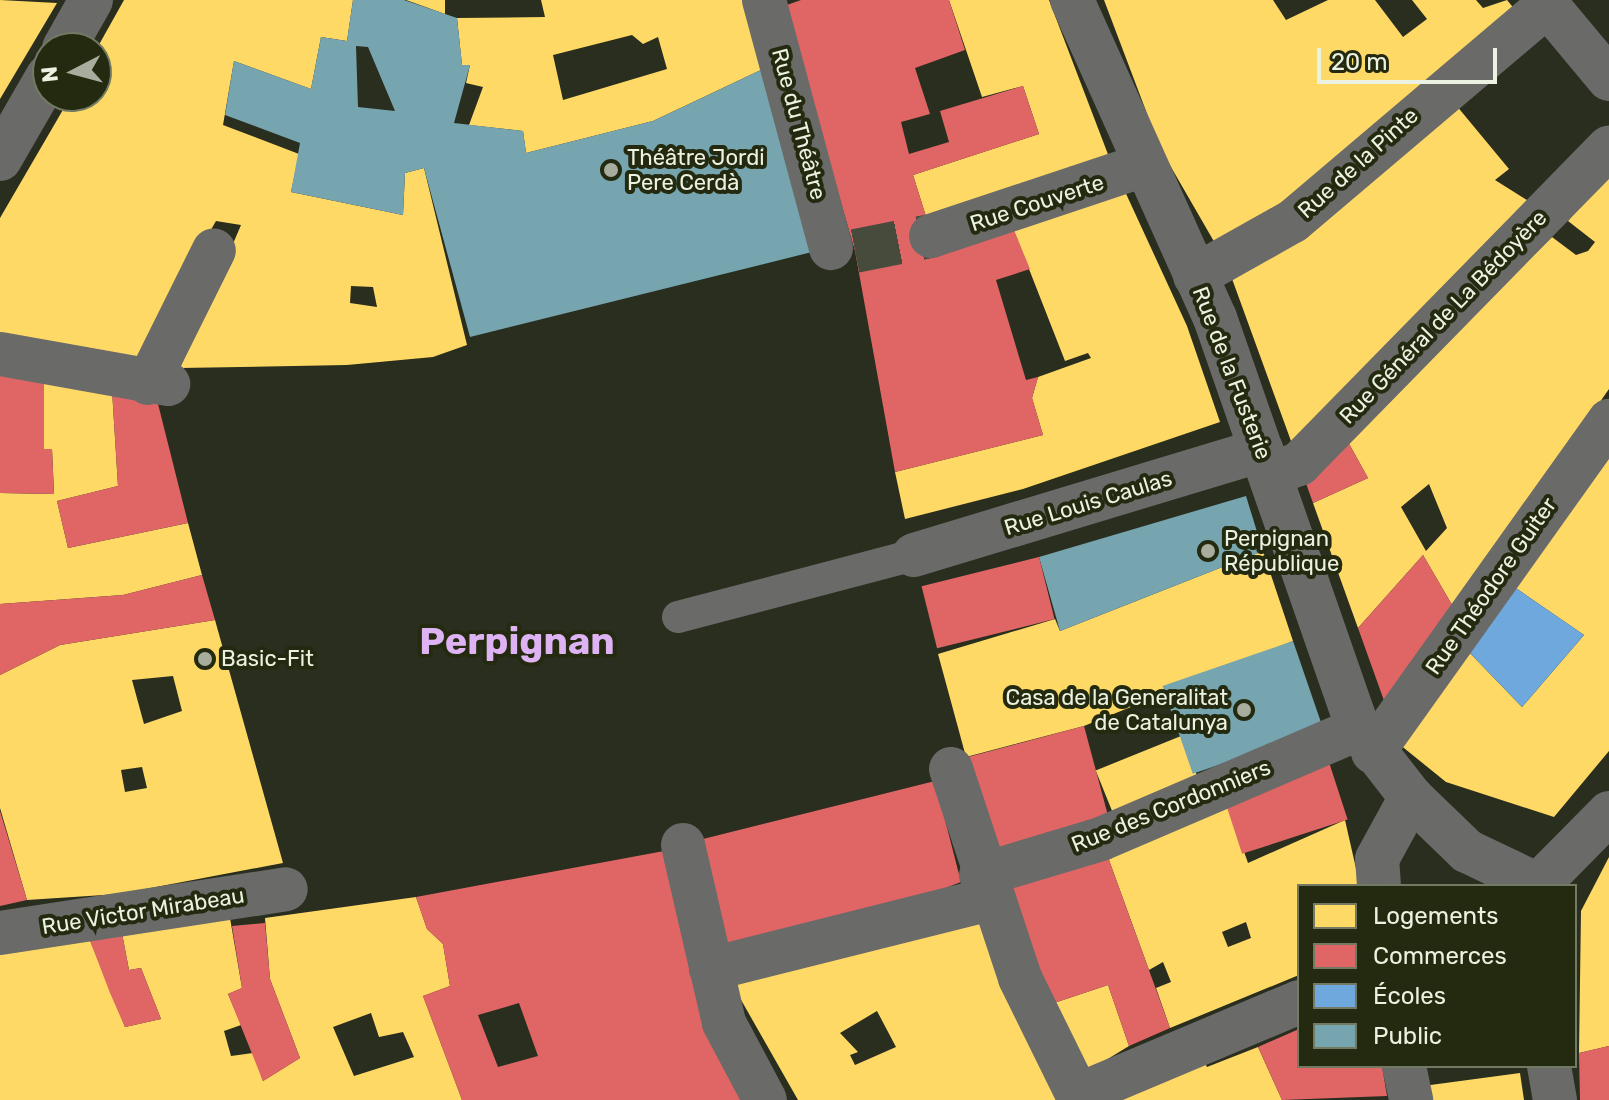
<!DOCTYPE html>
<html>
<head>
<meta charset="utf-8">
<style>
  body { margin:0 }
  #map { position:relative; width:1609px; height:1100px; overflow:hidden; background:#292e1f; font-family:Rubik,sans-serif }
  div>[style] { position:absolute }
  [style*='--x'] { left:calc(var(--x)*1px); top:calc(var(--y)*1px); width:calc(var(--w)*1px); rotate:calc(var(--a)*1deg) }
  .homes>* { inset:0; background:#ffd966; transform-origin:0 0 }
  .shops>* { inset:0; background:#e06666; transform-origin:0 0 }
  .schools>* { inset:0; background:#6fa8dc }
  .public>* { inset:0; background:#76a5af; transform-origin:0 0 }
  .pedestrian-tunnel>* { height:44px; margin-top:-22px; transform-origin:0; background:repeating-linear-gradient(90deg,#464b3c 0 44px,transparent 0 66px) }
  .service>* { height:32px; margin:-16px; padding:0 16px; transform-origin:16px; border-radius:16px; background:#6a6a68 }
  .pedestrian>* { height:44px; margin:-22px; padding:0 22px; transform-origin:22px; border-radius:22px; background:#6a6a68 }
  .minor>* { height:44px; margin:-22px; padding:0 22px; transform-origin:22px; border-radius:22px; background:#6a6a68 }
  .dots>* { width:22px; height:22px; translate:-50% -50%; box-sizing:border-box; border:4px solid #232a0f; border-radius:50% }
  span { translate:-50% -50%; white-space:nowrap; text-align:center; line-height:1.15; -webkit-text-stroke:8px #232a0f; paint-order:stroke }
  .street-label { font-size:22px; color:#ecf2e1 }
  .poi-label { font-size:22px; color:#ecf2e1 }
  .left { translate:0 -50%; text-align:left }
  .right { translate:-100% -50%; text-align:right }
  .town-label { font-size:38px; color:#deb3f3; font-weight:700 }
  .legend { position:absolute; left:1297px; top:884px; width:280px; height:184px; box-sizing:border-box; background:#232a0f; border:2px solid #737a63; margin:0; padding:10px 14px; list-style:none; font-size:24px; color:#ecf2e1 }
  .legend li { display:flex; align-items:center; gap:16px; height:40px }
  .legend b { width:40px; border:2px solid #737a63 }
  .north { position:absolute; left:32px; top:32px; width:80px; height:80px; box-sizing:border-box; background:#232a0f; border:2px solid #737a63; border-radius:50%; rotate:264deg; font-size:22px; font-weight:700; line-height:32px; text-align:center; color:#ecf2e1 }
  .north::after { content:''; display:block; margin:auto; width:28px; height:36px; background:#a8ad9d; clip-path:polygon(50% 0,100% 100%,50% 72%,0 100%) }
  .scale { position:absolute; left:1317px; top:48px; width:180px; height:36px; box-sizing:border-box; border:4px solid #ecf2e1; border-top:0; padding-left:10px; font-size:24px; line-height:28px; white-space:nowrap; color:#ecf2e1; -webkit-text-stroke:6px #232a0f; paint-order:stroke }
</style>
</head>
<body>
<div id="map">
  <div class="homes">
    <div style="clip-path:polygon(0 0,57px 3px,0 99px)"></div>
    <div style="clip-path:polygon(evenodd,124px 0,353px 0,347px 41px,321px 37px,311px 89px,234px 61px,223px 125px,299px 154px,291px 192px,403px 215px,405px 173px,424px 168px,467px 345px,433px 357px,347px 365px,180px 368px,241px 225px,216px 221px,135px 361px,0 336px,0 218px,71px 96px,96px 96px,96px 50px,124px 0,351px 286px,373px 287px,377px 307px,350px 303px,351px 286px)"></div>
    <div style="clip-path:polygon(406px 0,445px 0,445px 14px)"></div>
    <div style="clip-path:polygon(evenodd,541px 0,743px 0,767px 67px,653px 121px,526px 153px,523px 131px,469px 125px,483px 87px,466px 83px,470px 65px,462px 65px,457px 18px,545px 17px,541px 0,632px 35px,643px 44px,658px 37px,667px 69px,563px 100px,553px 55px,632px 35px)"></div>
    <div style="clip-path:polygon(949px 0,1049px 0,1114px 170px,929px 226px,913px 175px,1039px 134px,1023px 86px,982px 97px)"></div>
    <div style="clip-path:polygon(1104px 0,1273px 0,1286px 20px,1328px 0,1375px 0,1403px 37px,1427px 19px,1412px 0,1476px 0,1483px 8px,1507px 0,1516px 11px,1287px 205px,1216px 245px,1160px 148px)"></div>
    <div style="clip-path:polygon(1451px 99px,1509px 169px,1495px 180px,1535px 205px,1295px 452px,1231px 276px)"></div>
    <div style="clip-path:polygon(evenodd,1609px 171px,1609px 389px,1455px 610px,1423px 555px,1358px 628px,1313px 503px,1368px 478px,1347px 440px,1552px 237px,1576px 255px,1588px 251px,1595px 242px,1568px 221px,1609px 171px,1429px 484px,1447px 528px,1426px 551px,1401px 507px,1429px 484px)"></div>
    <div style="clip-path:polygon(1122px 185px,1187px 326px,1220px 422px,1023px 489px,905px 519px,895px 472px,1043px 435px,1032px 398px,1038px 377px,1091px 358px,1088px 353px,1065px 361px,1011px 223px)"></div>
    <div style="clip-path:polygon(44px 377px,112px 390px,118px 486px,57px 501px,68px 548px,188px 523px,202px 575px,123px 595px,0 604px,0 493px,54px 494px,52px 449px,44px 449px)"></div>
    <div style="clip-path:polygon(1609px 440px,1609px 751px,1554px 817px,1446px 782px,1399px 744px,1466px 649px,1522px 707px,1584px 635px,1510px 584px)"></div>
    <div style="clip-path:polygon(1263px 551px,1293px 641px,1084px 726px,966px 757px,938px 654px,1055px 619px,1060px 631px)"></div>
    <div style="clip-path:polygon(evenodd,215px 620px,283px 863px,119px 894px,27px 900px,0 808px,0 675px,60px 645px,215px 620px,173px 676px,182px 711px,144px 724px,132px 680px,173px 676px,215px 620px,142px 767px,147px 788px,125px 792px,121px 770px,142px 767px)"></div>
    <div style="left:1181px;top:736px;width:50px;height:92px;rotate:68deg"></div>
    <div style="clip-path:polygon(evenodd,1225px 798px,1248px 863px,1345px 820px,1360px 886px,1299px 886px,1299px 975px,1170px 1028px,1156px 988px,1171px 982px,1163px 962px,1149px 970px,1105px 849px,1225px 798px,1246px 922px,1251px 938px,1228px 947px,1222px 932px,1246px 922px)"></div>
    <div style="clip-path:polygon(1609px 857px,1609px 1046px,1579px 1053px,1581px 911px)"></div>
    <div style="clip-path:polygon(evenodd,416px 897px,427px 929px,443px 944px,450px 986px,423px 996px,462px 1100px,0 1100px,0 953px,89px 938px,125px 1027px,161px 1019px,141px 968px,129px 970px,121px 928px,230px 918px,242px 988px,228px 994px,241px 1025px,224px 1031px,231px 1056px,253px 1053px,263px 1081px,300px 1058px,270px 979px,265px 918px,416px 897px,371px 1013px,379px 1037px,403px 1032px,414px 1057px,354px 1076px,333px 1027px,371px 1013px)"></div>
    <div style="clip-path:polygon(evenodd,980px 911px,1062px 1100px,798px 1100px,728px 977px,980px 911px,877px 1011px,896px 1047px,855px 1065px,850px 1055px,858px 1052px,840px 1033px,877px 1011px)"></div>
    <div style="clip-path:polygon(1108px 985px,1129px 1046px,1083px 1074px,1051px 1004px)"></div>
    <div style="clip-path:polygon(1258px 1047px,1282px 1100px,1109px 1100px,1203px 1060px,1207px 1067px)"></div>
    <div style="clip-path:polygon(1520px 1073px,1524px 1100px,1425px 1100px,1423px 1086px)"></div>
  </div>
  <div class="shops">
    <div style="clip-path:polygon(801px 0,949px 0,965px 50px,915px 68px,930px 114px,901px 122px,909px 154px,949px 142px,940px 111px,1023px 86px,1039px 134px,913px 175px,929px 226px,1011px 223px,1030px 269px,996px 280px,1026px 380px,1038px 377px,1032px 398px,1043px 435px,895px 472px,855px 251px,784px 6px)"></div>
    <div style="clip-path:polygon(0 370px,44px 377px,44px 449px,52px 449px,54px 494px,0 493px)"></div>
    <div style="clip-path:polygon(112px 390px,157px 400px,188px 523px,68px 548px,57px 501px,118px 486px)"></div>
    <div style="clip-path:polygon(1347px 440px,1368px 478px,1313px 503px,1303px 475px)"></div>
    <div style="clip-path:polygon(1423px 555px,1455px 610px,1387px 709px,1358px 628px)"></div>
    <div style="left:1039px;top:557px;width:64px;height:121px;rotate:76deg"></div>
    <div style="clip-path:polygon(202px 575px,215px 620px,60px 645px,0 675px,0 604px,123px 595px)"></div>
    <div style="left:1084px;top:726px;width:98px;height:122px;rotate:75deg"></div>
    <div style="left:1326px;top:753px;width:70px;height:111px;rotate:72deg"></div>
    <div style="clip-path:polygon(935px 781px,961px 882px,893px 908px,725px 946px,703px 839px)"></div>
    <div style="clip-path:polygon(0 811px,27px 900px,0 906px)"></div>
    <div style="clip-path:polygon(1105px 849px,1170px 1028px,1129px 1046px,1108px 985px,1051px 1004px,1001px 882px)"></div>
    <div style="clip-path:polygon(evenodd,664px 851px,742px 1100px,462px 1100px,423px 996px,450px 986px,443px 944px,427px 929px,416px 897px,664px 851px,519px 1003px,538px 1056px,498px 1067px,478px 1015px,519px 1003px)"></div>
    <div style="clip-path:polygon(265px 923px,270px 979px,300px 1058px,263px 1081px,228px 994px,242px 988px,232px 926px)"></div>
    <div style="clip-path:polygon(121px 928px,129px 970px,141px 968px,161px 1019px,125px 1027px,110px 993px,89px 938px)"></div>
    <div style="clip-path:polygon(1299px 1029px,1299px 1066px,1382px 1066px,1387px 1096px,1282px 1100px,1258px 1047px)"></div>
    <div style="clip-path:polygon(1609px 1046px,1609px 1100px,1580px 1100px,1579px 1053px)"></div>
  </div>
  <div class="schools">
    <div style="clip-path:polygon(1510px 584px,1584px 635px,1522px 707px,1466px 649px)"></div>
  </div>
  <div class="public">
    <div style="clip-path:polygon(evenodd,353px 0,404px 0,457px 18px,462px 65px,470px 65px,454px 123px,523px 131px,526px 153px,653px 121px,767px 67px,820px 250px,470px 337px,424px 168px,405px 173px,403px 215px,291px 192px,300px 143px,225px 115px,234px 61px,311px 89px,321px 37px,347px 41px,353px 0,356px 46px,368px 47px,395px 111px,358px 107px,356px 46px)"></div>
    <div style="clip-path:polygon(1246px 496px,1263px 551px,1060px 631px,1039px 557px)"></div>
    <div style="left:1293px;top:641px;width:93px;height:138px;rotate:71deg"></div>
  </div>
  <div class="pedestrian-tunnel">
    <div style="--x:855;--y:251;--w:77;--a:-11.2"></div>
  </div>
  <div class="service">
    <div style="--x:678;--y:617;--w:244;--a:-14.7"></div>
  </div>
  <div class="pedestrian">
    <div style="--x:764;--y:0;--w:257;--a:74.9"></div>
    <div style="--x:931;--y:236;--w:221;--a:-18.4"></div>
    <div style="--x:0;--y:354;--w:171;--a:10.1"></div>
    <div style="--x:148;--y:383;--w:148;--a:-63.6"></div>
    <div style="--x:951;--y:769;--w:220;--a:71.7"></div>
    <div style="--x:1020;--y:978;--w:136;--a:63.8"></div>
    <div style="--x:683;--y:845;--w:183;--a:77"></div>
    <div style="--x:724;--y:1023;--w:87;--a:62"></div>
    <div style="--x:981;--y:875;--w:125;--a:-16.7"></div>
    <div style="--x:1101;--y:839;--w:280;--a:-23.2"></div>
    <div style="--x:1379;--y:886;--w:27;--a:-94"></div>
    <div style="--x:1377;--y:859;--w:71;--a:-61.3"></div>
    <div style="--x:0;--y:933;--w:289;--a:-8.7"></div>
    <div style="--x:711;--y:969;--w:287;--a:-14.1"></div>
    <div style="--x:1404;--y:1066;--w:35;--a:78"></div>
    <div style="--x:1078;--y:1095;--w:240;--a:-22.8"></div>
  </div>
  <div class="minor">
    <div style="--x:1072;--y:0;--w:349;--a:65.8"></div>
    <div style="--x:1215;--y:318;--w:435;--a:70.8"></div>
    <div style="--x:1358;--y:729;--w:86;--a:52.1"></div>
    <div style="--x:1411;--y:797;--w:78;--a:44"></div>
    <div style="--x:1467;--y:851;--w:79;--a:25.6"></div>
    <div style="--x:1543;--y:0;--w:103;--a:50.1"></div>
    <div style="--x:64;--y:48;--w:55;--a:-60.6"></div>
    <div style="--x:0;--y:159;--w:96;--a:-60"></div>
    <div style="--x:1195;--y:276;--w:112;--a:-29.3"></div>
    <div style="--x:1293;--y:221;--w:334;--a:-40.3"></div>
    <div style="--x:1270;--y:474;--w:31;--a:-19"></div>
    <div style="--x:1299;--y:464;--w:443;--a:-45.6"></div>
    <div style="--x:914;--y:555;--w:363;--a:-16.8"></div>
    <div style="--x:1373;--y:752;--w:407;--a:-54.5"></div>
    <div style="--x:1538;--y:885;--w:101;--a:-45.4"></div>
    <div style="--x:1549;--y:1066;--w:35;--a:80"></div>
  </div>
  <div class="dots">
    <div style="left:611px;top:170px;background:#a8ad9d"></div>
    <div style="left:1208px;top:551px;background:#a8ad9d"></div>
    <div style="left:205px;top:659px;background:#a8ad9d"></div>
    <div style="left:1244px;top:710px;background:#a8ad9d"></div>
  </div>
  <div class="street-label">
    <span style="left:799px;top:124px;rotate:75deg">Rue du Théâtre</span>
    <span style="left:1358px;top:163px;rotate:-42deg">Rue de la Pinte</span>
    <span style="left:1037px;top:203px;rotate:-18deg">Rue Couverte</span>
    <span style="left:1443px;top:317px;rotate:-46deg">Rue Général de La Bédoyère</span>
    <span style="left:1232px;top:373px;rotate:69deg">Rue de la Fusterie</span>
    <span style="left:1088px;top:503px;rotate:-17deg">Rue Louis Caulas</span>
    <span style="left:1491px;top:586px;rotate:-55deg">Rue Théodore Guiter</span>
    <span style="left:1171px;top:806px;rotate:-22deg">Rue des Cordonniers</span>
    <span style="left:143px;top:911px;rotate:-9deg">Rue Victor Mirabeau</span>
  </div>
  <div class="poi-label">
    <span class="left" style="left:627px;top:170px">Théâtre Jordi<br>Pere Cerdà</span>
    <span class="left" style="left:1224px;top:551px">Perpignan<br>République</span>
    <span class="left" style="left:221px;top:659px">Basic-Fit</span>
    <span class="right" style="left:1228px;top:710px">Casa de la Generalitat<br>de Catalunya</span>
  </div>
  <div class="town-label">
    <span style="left:517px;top:642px">Perpignan</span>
  </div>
  <ul class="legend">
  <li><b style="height:22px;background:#ffd966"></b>Logements</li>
  <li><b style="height:22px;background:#e06666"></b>Commerces</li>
  <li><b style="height:22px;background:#6fa8dc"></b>Écoles</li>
  <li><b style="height:22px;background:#76a5af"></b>Public</li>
  </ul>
  <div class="north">N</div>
  <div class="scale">20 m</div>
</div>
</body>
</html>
